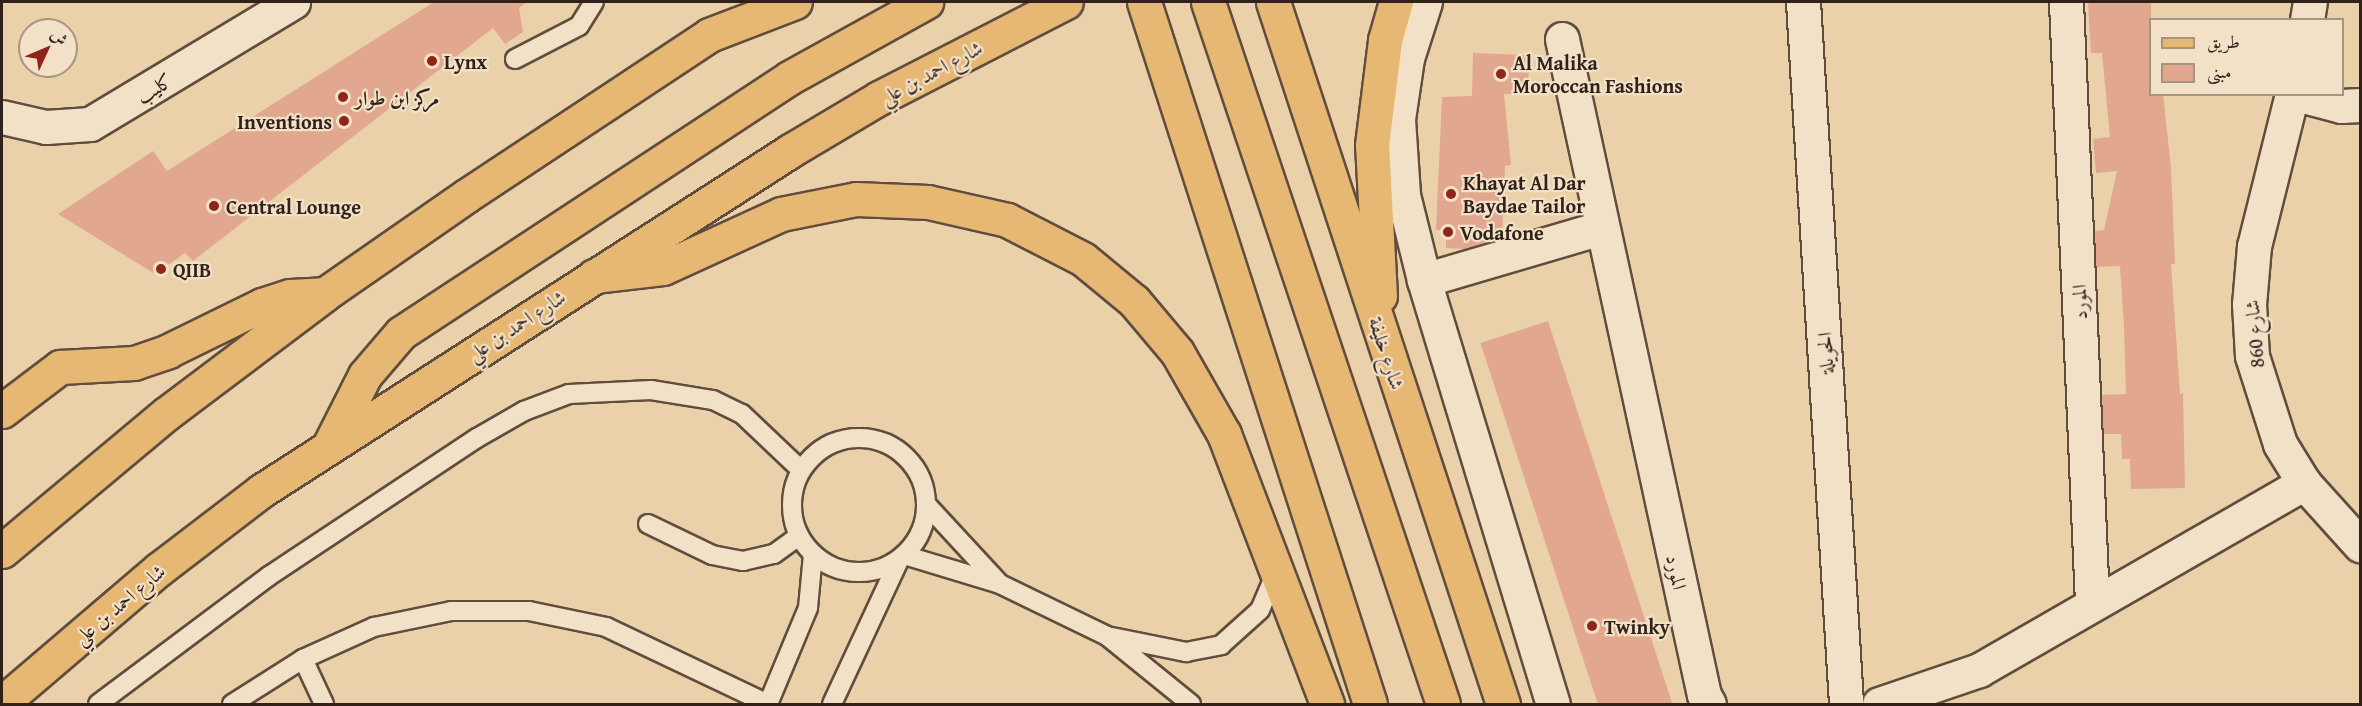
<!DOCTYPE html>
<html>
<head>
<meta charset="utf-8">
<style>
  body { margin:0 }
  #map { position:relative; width:2362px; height:706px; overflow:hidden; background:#ebd1a9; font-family:"Gentium Book Plus",Amiri,serif }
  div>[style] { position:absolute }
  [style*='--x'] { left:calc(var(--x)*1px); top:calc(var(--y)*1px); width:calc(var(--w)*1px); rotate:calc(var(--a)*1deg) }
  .building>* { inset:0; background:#e2a78f; transform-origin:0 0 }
  .roads { filter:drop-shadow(2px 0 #604d3e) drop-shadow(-2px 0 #604d3e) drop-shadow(0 2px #604d3e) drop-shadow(0 -2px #604d3e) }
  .service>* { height:18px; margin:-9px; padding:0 9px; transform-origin:9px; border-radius:9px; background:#f2e1c7 }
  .service>.ring { margin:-9px; padding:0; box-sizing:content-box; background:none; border:18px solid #f2e1c7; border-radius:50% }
  .minor>* { height:33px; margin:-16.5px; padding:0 16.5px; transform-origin:16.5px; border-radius:16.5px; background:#f2e1c7 }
  .primary>* { height:33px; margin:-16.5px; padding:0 16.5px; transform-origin:16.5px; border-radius:16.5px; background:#e6b874 }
  .dots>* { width:16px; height:16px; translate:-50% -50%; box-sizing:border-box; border:3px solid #f2e1c7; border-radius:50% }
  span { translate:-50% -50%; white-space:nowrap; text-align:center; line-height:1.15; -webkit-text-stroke:4.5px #f2e1c7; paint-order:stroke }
  .poi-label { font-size:20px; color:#31211b; font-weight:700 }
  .left { translate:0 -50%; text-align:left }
  .right { translate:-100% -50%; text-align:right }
  .street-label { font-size:20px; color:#31211b }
  .frame { position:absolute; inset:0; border:3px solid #31211b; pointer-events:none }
  .legend { position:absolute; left:2149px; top:18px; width:195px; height:78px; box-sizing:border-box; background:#f2e1c7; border:2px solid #a59482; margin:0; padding:8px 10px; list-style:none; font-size:18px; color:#31211b }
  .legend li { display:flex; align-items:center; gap:12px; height:30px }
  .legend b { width:30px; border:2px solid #a59482 }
  .north { position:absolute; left:18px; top:18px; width:60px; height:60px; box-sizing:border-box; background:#f2e1c7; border:2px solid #a59482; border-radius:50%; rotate:46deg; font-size:16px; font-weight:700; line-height:24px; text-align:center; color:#31211b }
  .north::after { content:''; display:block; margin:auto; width:21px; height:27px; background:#8f2418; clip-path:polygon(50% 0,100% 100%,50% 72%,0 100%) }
</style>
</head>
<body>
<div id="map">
  <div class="building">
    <div style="clip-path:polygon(434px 2px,527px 2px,519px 8px,523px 32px,505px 44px,493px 28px,193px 261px,185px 253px,155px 274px,58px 214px,153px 151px,167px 171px)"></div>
    <div style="clip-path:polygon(2088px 2px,2151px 2px,2151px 94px,2163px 94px,2171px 168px,2175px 264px,2171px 264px,2180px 394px,2183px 393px,2185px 488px,2131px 489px,2130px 459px,2122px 459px,2121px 434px,2103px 434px,2102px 395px,2126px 394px,2124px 326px,2120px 266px,2096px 267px,2095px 231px,2104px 230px,2117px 171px,2096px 173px,2093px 139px,2110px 137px,2102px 53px,2091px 53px)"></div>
    <div style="clip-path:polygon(1473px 53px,1529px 55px,1528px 95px,1504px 94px,1511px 165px,1505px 166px,1502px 237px,1464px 249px,1446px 248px,1446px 230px,1436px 230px,1442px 97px,1472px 96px)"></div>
    <div style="left:1548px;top:321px;width:404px;height:71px;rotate:72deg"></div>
  </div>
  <div class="roads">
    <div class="service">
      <div style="--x:515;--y:59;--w:72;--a:-27.3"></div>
      <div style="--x:579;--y:26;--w:28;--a:-58"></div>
      <div class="ring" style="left:792px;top:438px;width:116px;height:116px"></div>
      <div style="--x:927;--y:505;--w:106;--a:47.3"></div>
      <div style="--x:648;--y:524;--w:71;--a:25.8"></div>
      <div style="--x:712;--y:555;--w:32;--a:11"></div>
      <div style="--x:743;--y:561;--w:32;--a:-13"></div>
      <div style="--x:774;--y:554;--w:31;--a:-36"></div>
      <div style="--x:904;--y:555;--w:100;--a:16.8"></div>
      <div style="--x:1000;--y:584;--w:119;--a:25.9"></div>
      <div style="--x:1107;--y:636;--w:108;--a:39"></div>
      <div style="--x:1112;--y:637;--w:76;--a:11.5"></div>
      <div style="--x:1186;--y:652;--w:36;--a:-11"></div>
      <div style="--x:1221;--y:645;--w:52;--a:-41.9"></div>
      <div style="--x:1260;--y:610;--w:43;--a:-67"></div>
      <div style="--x:303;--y:659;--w:50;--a:65"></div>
      <div style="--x:98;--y:704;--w:214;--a:-36.8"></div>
      <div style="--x:269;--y:576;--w:250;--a:-33.6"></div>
      <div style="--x:477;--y:438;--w:54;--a:-29.9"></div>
      <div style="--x:524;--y:411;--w:48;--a:-20.7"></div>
      <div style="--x:569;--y:394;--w:82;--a:-2.8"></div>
      <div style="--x:651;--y:390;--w:63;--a:9.2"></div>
      <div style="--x:713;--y:400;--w:32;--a:26"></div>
      <div style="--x:742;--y:414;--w:81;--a:43.5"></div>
      <div style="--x:232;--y:704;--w:84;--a:-32.4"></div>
      <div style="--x:303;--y:659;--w:78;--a:-24.3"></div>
      <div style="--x:374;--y:627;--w:79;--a:-11.7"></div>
      <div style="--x:451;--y:611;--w:78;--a:0"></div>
      <div style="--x:529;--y:611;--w:79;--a:11.7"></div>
      <div style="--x:606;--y:627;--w:179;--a:25.4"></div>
      <div style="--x:768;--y:704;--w:104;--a:-67.4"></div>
      <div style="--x:808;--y:608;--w:54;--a:-84.7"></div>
      <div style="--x:832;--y:704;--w:159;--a:-65"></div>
    </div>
    <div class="minor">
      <div style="--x:1425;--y:2;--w:59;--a:107.8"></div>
      <div style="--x:1407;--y:58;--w:62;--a:98.4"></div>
      <div style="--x:1398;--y:119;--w:76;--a:86.2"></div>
      <div style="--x:1403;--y:195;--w:88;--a:76.1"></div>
      <div style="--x:1424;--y:280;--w:443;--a:73.1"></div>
      <div style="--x:1803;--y:2;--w:703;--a:86.49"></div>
      <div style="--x:2066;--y:2;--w:602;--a:87.52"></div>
      <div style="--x:2307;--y:20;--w:18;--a:-81"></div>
      <div style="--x:1562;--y:39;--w:671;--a:77.79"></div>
      <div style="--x:1704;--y:695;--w:10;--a:61"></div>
      <div style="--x:2292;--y:94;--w:157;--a:104"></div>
      <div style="--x:2254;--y:246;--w:58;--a:94.9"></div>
      <div style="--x:2249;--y:304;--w:52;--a:86.7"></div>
      <div style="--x:2252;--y:356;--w:92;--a:72.3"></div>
      <div style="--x:2280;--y:444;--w:46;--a:58.4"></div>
      <div style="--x:2304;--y:483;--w:84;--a:47.9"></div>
      <div style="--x:2296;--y:94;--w:47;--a:14.9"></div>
      <div style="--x:2341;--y:106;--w:19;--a:-3"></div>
      <div style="--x:2;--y:117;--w:45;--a:12.8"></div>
      <div style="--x:46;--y:127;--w:44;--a:-3.9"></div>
      <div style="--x:90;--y:124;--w:237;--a:-31"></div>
      <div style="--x:1424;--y:280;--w:184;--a:-16.4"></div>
      <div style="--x:1879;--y:704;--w:106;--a:-18.8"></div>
      <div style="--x:1979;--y:670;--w:375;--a:-29.9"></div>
    </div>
    <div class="primary">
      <div style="--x:1144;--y:2;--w:737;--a:72.15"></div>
      <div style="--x:1208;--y:2;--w:740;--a:71.49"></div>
      <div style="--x:1273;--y:2;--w:739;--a:71.86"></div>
      <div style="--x:594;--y:276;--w:69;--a:-6.6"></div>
      <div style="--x:663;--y:268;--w:130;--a:-24.6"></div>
      <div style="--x:781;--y:214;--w:76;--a:-11.3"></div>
      <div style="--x:856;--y:199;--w:72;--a:2.4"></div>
      <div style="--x:928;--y:202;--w:81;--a:12.8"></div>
      <div style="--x:1007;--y:220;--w:85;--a:27.2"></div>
      <div style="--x:1083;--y:259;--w:66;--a:39.5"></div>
      <div style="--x:1134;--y:301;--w:67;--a:49.9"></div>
      <div style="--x:1177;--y:352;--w:95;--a:60.2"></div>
      <div style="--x:1224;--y:434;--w:289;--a:69.1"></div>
      <div style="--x:1380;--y:296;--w:151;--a:-93"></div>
      <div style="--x:1372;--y:145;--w:106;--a:-82.9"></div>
      <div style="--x:1385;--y:40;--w:40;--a:-74"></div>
      <div style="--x:2;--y:411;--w:73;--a:-37.2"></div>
      <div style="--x:60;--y:367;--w:74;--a:-3.1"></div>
      <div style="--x:134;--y:363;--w:36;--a:-19"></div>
      <div style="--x:168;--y:351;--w:105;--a:-26.1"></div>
      <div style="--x:262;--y:305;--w:29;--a:-18"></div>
      <div style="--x:290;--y:296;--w:33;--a:-3"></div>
      <div style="--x:330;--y:444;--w:77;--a:-63.1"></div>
      <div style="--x:365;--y:375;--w:55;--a:-49.4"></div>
      <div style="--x:401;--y:333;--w:464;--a:-33.3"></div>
      <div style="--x:789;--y:78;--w:157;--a:-29"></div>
      <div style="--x:2;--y:551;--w:214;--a:-39.9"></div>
      <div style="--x:166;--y:414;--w:199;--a:-37"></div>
      <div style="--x:325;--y:294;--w:172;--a:-34.8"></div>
      <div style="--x:466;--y:196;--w:291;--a:-33.5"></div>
      <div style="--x:709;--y:35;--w:92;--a:-21"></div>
      <div style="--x:2;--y:703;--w:206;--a:-40.5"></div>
      <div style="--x:159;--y:569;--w:128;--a:-37.4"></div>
      <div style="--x:261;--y:491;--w:629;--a:-32.73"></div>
      <div style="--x:790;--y:151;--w:104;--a:-30.8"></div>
      <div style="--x:879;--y:98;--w:210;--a:-27.2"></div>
    </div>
  </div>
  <div class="dots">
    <div style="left:432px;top:61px;background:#8f2418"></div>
    <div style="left:1501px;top:74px;background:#8f2418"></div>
    <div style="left:343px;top:97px;background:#8f2418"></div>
    <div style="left:344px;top:121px;background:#8f2418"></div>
    <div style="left:1451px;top:194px;background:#8f2418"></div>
    <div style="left:214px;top:206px;background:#8f2418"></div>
    <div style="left:1448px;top:232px;background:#8f2418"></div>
    <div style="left:161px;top:269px;background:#8f2418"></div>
    <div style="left:1592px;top:626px;background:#8f2418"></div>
  </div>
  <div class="poi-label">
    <span class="left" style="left:444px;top:61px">Lynx</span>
    <span class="left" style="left:1513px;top:74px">Al Malika<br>Moroccan Fashions</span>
    <span class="left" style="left:355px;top:97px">مركز ابن طوار</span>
    <span class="right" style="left:332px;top:121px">Inventions</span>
    <span class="left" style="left:1463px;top:194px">Khayat Al Dar<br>Baydae Tailor</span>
    <span class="left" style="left:226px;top:206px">Central Lounge</span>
    <span class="left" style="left:1460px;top:232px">Vodafone</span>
    <span class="left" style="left:173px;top:269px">QIIB</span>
    <span class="left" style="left:1604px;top:626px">Twinky</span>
  </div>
  <div class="street-label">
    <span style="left:931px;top:72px;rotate:-28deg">شارع احمد بن علي</span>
    <span style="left:154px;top:88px;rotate:-32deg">كليب</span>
    <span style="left:2079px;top:302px;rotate:-92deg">المورد</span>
    <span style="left:516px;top:325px;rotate:-33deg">شارع احمد بن علي</span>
    <span style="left:2254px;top:334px;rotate:-95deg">شارع 860</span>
    <span style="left:1387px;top:353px;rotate:72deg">شارع خليفة</span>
    <span style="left:1825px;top:353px;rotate:-93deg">الحويلة</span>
    <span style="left:1677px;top:572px;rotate:78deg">المورد</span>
    <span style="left:119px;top:604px;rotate:-40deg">شارع احمد بن علي</span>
  </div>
  <div class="frame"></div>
  <ul class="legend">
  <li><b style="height:8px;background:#e6b874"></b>طريق</li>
  <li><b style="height:16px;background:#e2a78f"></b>مبنى</li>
  </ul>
  <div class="north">ش</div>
</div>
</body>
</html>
